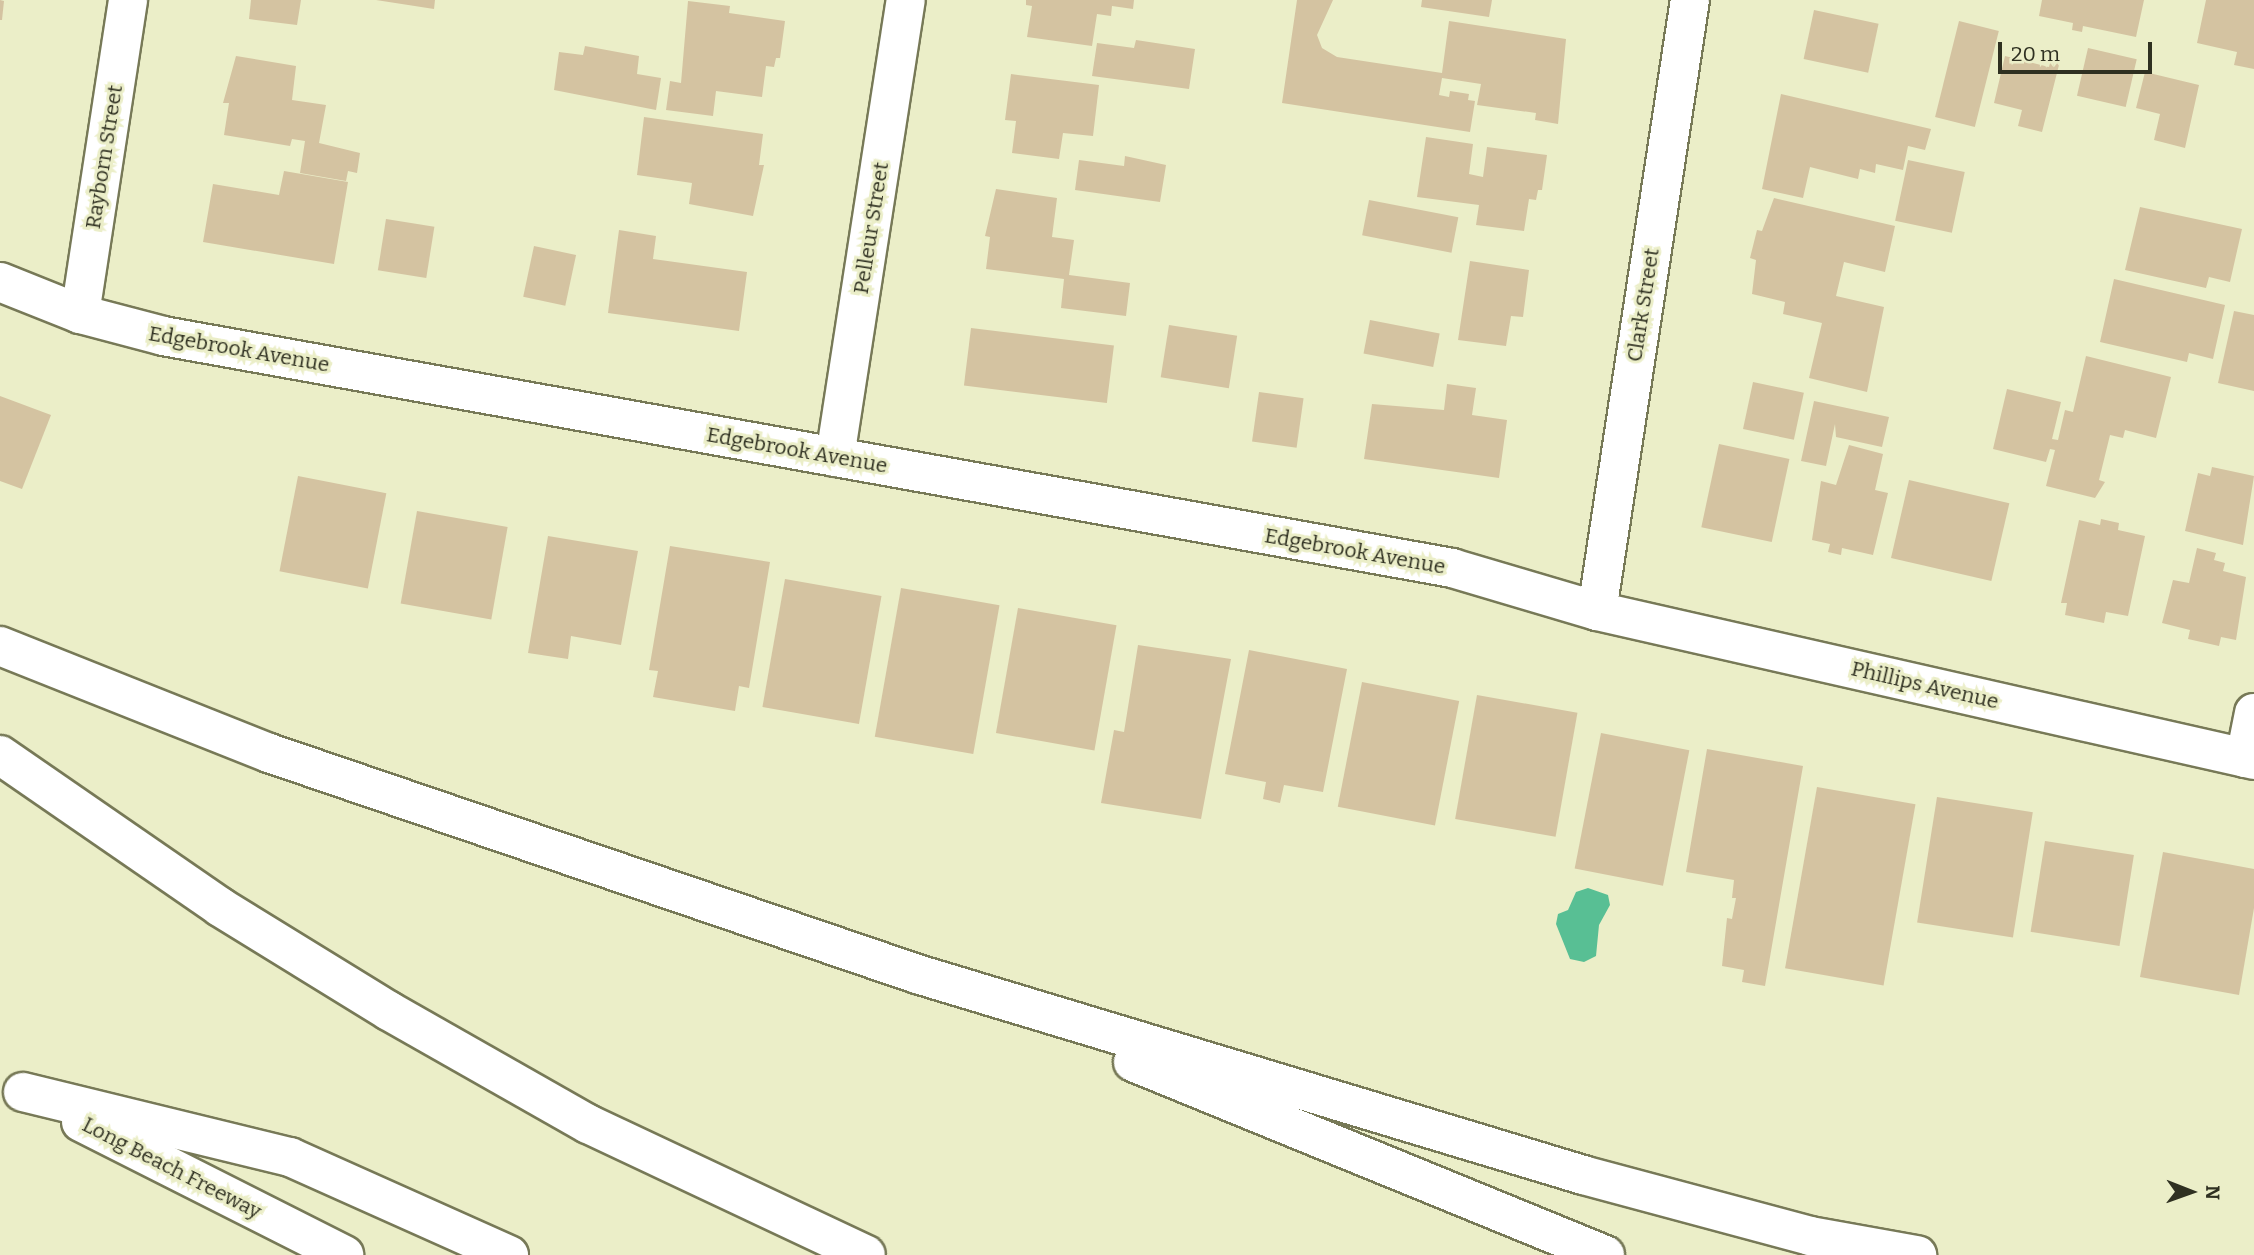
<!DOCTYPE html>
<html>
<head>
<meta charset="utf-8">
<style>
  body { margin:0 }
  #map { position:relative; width:2254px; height:1255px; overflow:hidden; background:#ebeec8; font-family:Bitter,serif }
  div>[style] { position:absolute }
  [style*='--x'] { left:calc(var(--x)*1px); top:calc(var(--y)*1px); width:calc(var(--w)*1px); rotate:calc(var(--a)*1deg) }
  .water>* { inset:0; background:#58bf94 }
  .building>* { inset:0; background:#d4c3a1; transform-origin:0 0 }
  .roads { filter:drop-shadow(2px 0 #777957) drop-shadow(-2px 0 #777957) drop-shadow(0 2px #777957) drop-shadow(0 -2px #777957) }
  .minor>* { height:38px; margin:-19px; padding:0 19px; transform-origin:19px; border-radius:19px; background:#fff }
  .highway>* { height:38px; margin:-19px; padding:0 19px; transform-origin:19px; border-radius:19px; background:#fff }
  span { translate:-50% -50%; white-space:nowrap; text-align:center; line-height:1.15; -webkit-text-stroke:6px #ebeec8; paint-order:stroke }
  .street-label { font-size:21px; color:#2f3021 }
  .north { position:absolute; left:2156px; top:1157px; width:70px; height:70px; -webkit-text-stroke:5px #ebeec8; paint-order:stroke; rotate:91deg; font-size:19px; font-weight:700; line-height:28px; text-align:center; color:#2f3021 }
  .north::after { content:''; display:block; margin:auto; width:24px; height:32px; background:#2f3021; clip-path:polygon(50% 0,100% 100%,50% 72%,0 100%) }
  .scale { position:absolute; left:1998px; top:42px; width:154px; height:32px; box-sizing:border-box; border:4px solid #2f3021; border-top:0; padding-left:9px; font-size:21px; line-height:24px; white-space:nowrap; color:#2f3021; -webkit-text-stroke:5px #ebeec8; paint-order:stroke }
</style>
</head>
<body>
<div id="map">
  <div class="water">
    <div style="clip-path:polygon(1588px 888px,1608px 895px,1610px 905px,1599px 925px,1596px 956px,1584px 962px,1570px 959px,1556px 924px,1558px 914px,1568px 910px,1576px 892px)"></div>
  </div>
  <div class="building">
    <div style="clip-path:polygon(0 0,4px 1px,2px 20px,0 20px)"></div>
    <div style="clip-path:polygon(251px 0,301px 0,297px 25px,249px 19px)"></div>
    <div style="clip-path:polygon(376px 0,435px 0,434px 9px)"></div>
    <div style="clip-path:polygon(1026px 0,1134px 0,1133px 9px,1112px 6px,1111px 16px,1097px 14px,1092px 46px,1027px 37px,1032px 6px,1026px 5px)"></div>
    <div style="clip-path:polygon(1297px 0,1333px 0,1317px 35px,1322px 48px,1337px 57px,1442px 73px,1449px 21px,1566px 39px,1558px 124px,1535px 120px,1536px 113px,1477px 105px,1481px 84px,1442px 78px,1439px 95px,1449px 97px,1450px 91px,1469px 94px,1468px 100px,1475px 101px,1470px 132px,1282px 103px)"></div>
    <div style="clip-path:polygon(1422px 0,1492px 0,1489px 17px,1421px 7px)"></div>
    <div style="clip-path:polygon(2042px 0,2144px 0,2136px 37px,2083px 26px,2082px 32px,2072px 30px,2073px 23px,2039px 16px)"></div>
    <div style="clip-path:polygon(2206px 0,2254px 0,2254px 69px,2234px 65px,2237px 52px,2197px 43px)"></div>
    <div style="clip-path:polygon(688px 1px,730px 6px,729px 13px,785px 21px,780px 58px,776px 58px,774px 67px,766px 66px,762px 97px,716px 91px,713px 116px,666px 110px,670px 81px,681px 83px)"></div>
    <div style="left:1814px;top:10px;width:66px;height:50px;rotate:12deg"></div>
    <div style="left:1959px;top:21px;width:41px;height:99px;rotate:14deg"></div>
    <div style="clip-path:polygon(1136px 40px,1195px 49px,1189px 89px,1092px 76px,1097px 43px,1134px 48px)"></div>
    <div style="clip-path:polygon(585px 46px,639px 56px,637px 74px,661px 78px,656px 110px,554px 90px,559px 52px,583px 55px)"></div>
    <div style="left:2088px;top:48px;width:50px;height:49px;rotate:13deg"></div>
    <div style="clip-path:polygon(236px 56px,296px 66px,292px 100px,326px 105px,319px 143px,360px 153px,357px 173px,348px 171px,346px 181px,300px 173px,305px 141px,292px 139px,290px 146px,224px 135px,229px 103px,223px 103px)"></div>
    <div style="clip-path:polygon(2005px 56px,2049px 67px,2051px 59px,2060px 61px,2042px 132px,2018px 126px,2022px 110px,1994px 103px)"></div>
    <div style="clip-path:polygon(2145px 72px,2199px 85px,2185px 148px,2154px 140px,2160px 114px,2136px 108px)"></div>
    <div style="clip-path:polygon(1011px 74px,1099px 85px,1093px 136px,1063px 133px,1059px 159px,1012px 153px,1016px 121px,1005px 120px)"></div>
    <div style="clip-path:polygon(1781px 94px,1931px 129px,1925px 150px,1908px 146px,1903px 170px,1876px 164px,1875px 173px,1860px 169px,1858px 179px,1810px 167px,1803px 198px,1762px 189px)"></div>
    <div style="clip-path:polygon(644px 117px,763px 134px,759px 165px,764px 165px,753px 216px,689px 204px,692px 183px,637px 175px)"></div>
    <div style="clip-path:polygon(1426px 137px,1473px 144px,1469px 174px,1483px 177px,1487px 147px,1547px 155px,1542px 190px,1538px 190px,1536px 200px,1529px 199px,1524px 231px,1476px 225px,1479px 205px,1417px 197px)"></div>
    <div style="clip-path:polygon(1125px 156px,1166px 165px,1160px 202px,1075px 190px,1079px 160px,1124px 166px)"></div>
    <div style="left:1908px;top:160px;width:58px;height:62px;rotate:12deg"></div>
    <div style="clip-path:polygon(284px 171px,348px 182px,334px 264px,203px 242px,213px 184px,279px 195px)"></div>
    <div style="clip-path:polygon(996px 189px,1057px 198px,1052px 237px,1074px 240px,1069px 275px,1130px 283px,1126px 316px,1061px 308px,1064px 279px,986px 269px,990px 237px,985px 236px)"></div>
    <div style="clip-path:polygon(1774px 198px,1895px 226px,1885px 272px,1844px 262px,1836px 296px,1884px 307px,1867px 392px,1809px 378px,1822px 323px,1783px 314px,1785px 302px,1752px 294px,1756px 260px,1750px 258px,1757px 230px,1762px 231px)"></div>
    <div style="left:1369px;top:200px;width:91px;height:36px;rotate:11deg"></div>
    <div style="clip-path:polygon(2140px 207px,2242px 229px,2230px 282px,2209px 277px,2206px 288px,2125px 270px)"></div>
    <div style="left:386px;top:219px;width:49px;height:52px;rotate:9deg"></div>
    <div style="clip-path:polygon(619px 230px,656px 236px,653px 259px,747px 272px,739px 331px,608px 313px)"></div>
    <div style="left:534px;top:246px;width:43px;height:52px;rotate:12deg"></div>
    <div style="clip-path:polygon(1470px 261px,1529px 270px,1523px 317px,1511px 316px,1506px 346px,1458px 340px)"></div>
    <div style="clip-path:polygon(2114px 279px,2225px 305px,2213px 359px,2189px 353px,2187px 362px,2100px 342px)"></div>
    <div style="clip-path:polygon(2234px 311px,2254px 315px,2254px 391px,2218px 383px)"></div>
    <div style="left:1370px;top:320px;width:71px;height:34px;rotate:11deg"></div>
    <div style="left:1169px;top:325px;width:69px;height:53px;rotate:9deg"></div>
    <div style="left:971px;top:328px;width:144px;height:58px;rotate:7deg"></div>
    <div style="clip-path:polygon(2086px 356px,2171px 377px,2156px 438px,2125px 430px,2123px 438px,2110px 435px,2099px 480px,2105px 482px,2095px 498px,2046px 486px,2055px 450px,2050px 449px,2046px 462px,1993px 449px,2007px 389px,2061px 402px,2052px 439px,2058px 440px,2065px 410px,2073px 412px)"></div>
    <div style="left:1753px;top:382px;width:52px;height:48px;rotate:12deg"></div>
    <div style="clip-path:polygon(1447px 384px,1476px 388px,1472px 415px,1507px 420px,1499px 478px,1364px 459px,1372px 404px,1444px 410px)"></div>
    <div style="left:1259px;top:392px;width:45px;height:50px;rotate:8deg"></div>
    <div style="clip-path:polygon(0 396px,51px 415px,22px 489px,0 481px)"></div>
    <div style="clip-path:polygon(1814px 401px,1889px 417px,1882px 447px,1836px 437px,1835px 424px,1826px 466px,1801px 461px)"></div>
    <div style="left:1719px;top:444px;width:72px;height:85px;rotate:12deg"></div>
    <div style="clip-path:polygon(1849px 445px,1883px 454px,1875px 490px,1888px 493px,1873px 555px,1842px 548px,1841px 555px,1828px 552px,1830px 544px,1812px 540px,1821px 481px,1836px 485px)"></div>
    <div style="clip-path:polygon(2212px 467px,2254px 476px,2243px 545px,2185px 531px,2198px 473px,2210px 476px)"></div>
    <div style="left:298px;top:476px;width:90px;height:97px;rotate:11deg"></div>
    <div style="left:1909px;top:480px;width:103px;height:80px;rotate:13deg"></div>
    <div style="left:417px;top:511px;width:92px;height:94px;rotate:10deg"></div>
    <div style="clip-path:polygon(2101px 519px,2119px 523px,2118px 530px,2145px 536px,2128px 616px,2106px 612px,2104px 623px,2065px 615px,2067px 603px,2061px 603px,2079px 520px,2100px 525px)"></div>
    <div style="clip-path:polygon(548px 536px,638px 551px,621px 645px,571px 636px,568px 659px,528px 653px)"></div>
    <div style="clip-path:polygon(670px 546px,770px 562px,749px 688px,739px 686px,735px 711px,653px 697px,658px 671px,649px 670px)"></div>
    <div style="clip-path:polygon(2197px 548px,2216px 553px,2214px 560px,2225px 563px,2223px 571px,2246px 577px,2236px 640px,2221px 637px,2219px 646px,2188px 639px,2190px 630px,2162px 623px,2173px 580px,2189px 583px)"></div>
    <div style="left:785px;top:579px;width:98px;height:130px;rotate:10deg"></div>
    <div style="left:901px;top:588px;width:100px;height:151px;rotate:10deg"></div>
    <div style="left:1018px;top:608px;width:100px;height:127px;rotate:10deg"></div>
    <div style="clip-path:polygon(1138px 645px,1231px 659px,1201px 819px,1101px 803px,1114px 730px,1124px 732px)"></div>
    <div style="clip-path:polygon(1249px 650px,1347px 669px,1323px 792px,1284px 785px,1280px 803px,1263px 799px,1266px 782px,1225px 774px)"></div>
    <div style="left:1362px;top:682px;width:99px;height:127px;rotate:11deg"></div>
    <div style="left:1477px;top:695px;width:102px;height:126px;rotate:10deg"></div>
    <div style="left:1601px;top:733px;width:90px;height:138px;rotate:11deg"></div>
    <div style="clip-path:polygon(1707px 749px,1803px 766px,1765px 986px,1742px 982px,1744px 970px,1722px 966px,1727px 918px,1732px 919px,1736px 898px,1732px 898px,1734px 880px,1686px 872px)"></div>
    <div style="left:1817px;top:787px;width:100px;height:184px;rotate:10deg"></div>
    <div style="left:1937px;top:797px;width:97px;height:127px;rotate:9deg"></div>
    <div style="left:2045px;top:841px;width:90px;height:92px;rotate:9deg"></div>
    <div style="clip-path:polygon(2163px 852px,2254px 869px,2254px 908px,2239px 995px,2140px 977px)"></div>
  </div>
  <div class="roads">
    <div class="minor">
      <div style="--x:0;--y:282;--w:86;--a:21.8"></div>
      <div style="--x:80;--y:314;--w:86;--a:14.8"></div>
      <div style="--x:163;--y:336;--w:1310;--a:10.2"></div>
      <div style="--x:1452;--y:568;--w:151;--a:16.5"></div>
      <div style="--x:1597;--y:611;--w:674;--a:12.78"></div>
      <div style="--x:80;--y:314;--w:318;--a:-81.3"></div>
      <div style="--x:835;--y:457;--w:462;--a:-81.2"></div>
      <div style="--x:1597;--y:611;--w:618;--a:-81.35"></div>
      <div style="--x:2245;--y:758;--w:46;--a:-78.7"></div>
    </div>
    <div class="highway">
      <div style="--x:0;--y:646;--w:289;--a:21.7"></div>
      <div style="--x:269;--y:753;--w:685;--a:18.83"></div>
      <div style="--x:917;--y:974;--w:696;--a:16.79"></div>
      <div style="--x:1583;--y:1175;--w:235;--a:15"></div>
      <div style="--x:1810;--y:1236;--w:109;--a:10.1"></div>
      <div style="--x:0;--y:755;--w:267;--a:34.6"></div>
      <div style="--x:220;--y:907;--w:198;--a:31.6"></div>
      <div style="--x:389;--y:1011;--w:229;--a:29.6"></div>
      <div style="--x:588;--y:1124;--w:307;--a:25.2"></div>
      <div style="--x:1133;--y:1062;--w:510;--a:22.24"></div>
      <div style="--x:23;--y:1092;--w:275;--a:13.7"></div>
      <div style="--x:290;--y:1157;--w:240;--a:24.1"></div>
      <div style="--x:81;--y:1122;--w:295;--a:26.8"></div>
    </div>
  </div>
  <div class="street-label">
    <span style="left:104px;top:157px;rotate:-81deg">Rayborn Street</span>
    <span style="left:871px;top:228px;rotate:-81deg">Pelleur Street</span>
    <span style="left:1643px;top:305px;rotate:-81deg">Clark Street</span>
    <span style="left:239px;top:349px;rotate:10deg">Edgebrook Avenue</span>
    <span style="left:797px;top:450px;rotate:10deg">Edgebrook Avenue</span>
    <span style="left:1355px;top:551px;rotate:10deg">Edgebrook Avenue</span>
    <span style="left:1925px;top:685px;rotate:13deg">Phillips Avenue</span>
    <span style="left:172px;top:1168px;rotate:27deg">Long Beach Freeway</span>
  </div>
  <div class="north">N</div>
  <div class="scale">20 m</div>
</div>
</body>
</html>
